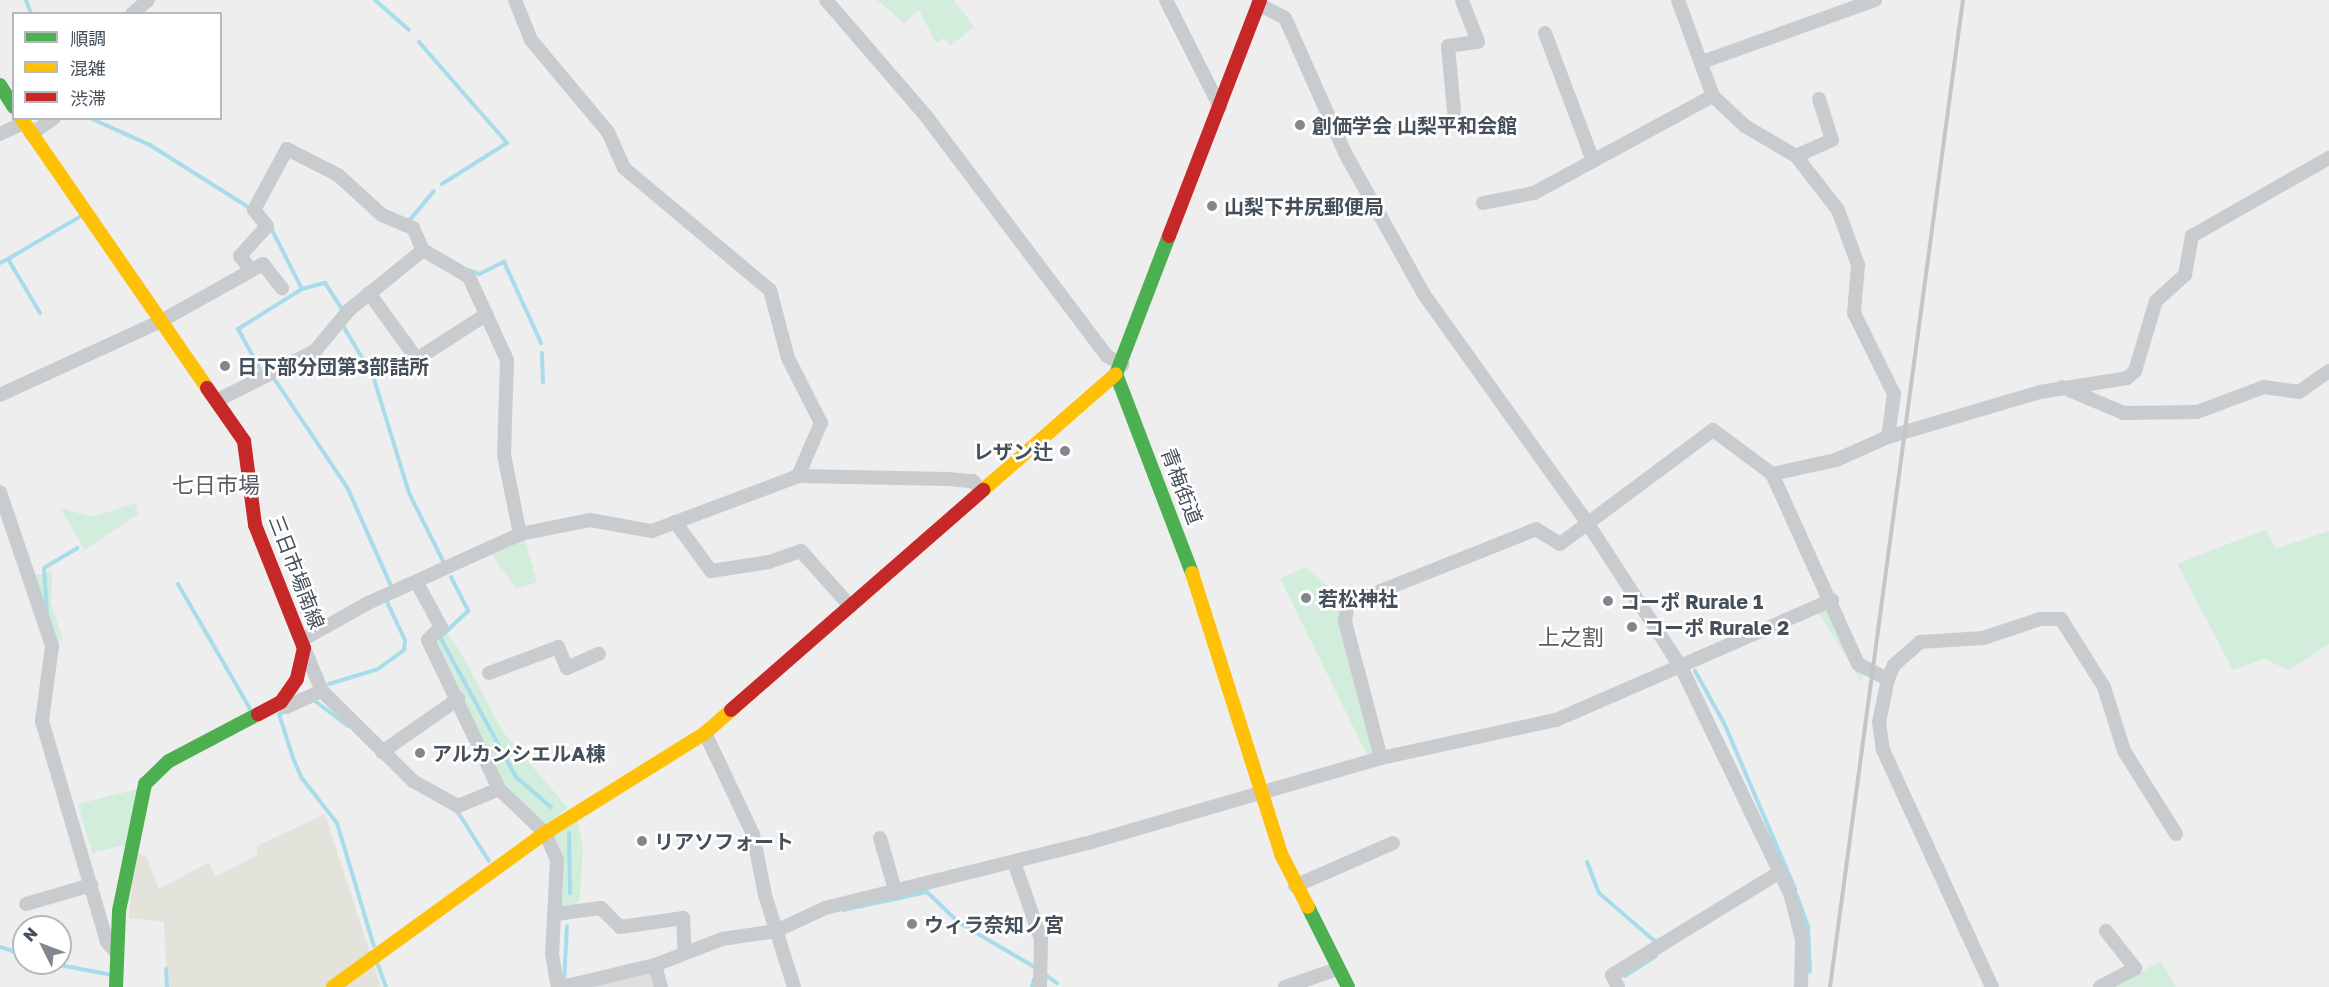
<!DOCTYPE html>
<html>
<head>
<meta charset="utf-8">
<style>
  body { margin:0 }
  #map { position:relative; width:2329px; height:987px; overflow:hidden; background:#eee; font-family:"Golos Text","Noto Sans JP",sans-serif }
  div>[style] { position:absolute }
  [style*='--x'] { left:calc(var(--x)*1px); top:calc(var(--y)*1px); width:calc(var(--w)*1px); rotate:calc(var(--a)*1deg) }
  .commercial>* { inset:0; background:#e3e2db }
  .education>* { inset:0; background:#e0dfe0 }
  .green>* { inset:0; background:#d2eddc }
  .stream>* { height:4px; margin:-2px; padding:0 2px; transform-origin:2px; border-radius:2px; background:#a7dcea }
  .street>* { height:14px; margin:-7px; padding:0 7px; transform-origin:7px; border-radius:7px; background:#c9cccf }
  .fast>* { height:14px; margin:-7px; padding:0 7px; transform-origin:7px; border-radius:7px; background:#4caf50 }
  .slow>* { height:14px; margin:-7px; padding:0 7px; transform-origin:7px; border-radius:7px; background:#ffc107 }
  .jam>* { height:14px; margin:-7px; padding:0 7px; transform-origin:7px; border-radius:7px; background:#c62828 }
  .rail>* { height:4px; margin:-2px; padding:0 2px; transform-origin:2px; border-radius:2px; background:#c4c5c7 }
  .dots>* { width:16px; height:16px; translate:-50% -50%; box-sizing:border-box; border:3px solid #fff; border-radius:50% }
  span { translate:-50% -50%; white-space:nowrap; text-align:center; line-height:1.15; -webkit-text-stroke:5px #fff; paint-order:stroke }
  .poi-label { font-size:20px; color:#45505a; font-weight:700 }
  .left { translate:0 -50%; text-align:left }
  .right { translate:-100% -50%; text-align:right }
  .street-label { font-size:20px; color:#45505a }
  .quarter-label { font-size:22px; color:#595d61 }
  .legend { position:absolute; left:12px; top:12px; width:210px; height:108px; box-sizing:border-box; background:#fff; border:2px solid #b5b9bd; margin:0; padding:8px 10px; list-style:none; font-size:18px; color:#45505a }
  .legend li { display:flex; align-items:center; gap:12px; height:30px }
  .legend b { width:30px; border:2px solid #b5b9bd }
  .north { position:absolute; left:12px; top:915px; width:60px; height:60px; box-sizing:border-box; background:#fff; border:2px solid #b5b9bd; border-radius:50%; rotate:312deg; font-size:16px; font-weight:700; line-height:24px; text-align:center; color:#45505a }
  .north::after { content:''; display:block; margin:auto; width:21px; height:27px; background:#80878e; clip-path:polygon(50% 0,100% 100%,50% 72%,0 100%) }
</style>
</head>
<body>
<div id="map">
  <div class="commercial">
    <div style="clip-path:polygon(325px 814px,381px 987px,167px 987px,164px 922px,129px 918px,134px 853px,146px 856px,159px 889px,209px 862px,215px 877px,257px 855px,257px 846px)"></div>
  </div>
  <div class="education">
    <div style="clip-path:polygon(655px 965px,661px 987px,571px 987px)"></div>
  </div>
  <div class="green">
    <div style="clip-path:polygon(877px 0,954px 0,974px 27px,950px 46px,944px 38px,936px 43px,919px 10px,904px 23px)"></div>
    <div style="clip-path:polygon(136px 503px,138px 514px,74px 557px,84px 549px,60px 508px,93px 517px)"></div>
    <div style="clip-path:polygon(2266px 529px,2276px 549px,2329px 531px,2329px 644px,2290px 670px,2264px 659px,2233px 670px,2177px 564px)"></div>
    <div style="clip-path:polygon(524px 537px,537px 582px,517px 589px,488px 550px)"></div>
    <div style="clip-path:polygon(1306px 567px,1348px 604px,1381px 758px,1370px 761px,1280px 578px)"></div>
    <div style="clip-path:polygon(52px 571px,51px 604px,63px 639px,52px 646px,28px 577px)"></div>
    <div style="clip-path:polygon(1832px 600px,1863px 668px,1862px 682px,1815px 608px)"></div>
    <div style="clip-path:polygon(441px 627px,459px 649px,503px 732px,568px 808px,540px 828px,499px 789px,428px 640px)"></div>
    <div style="clip-path:polygon(142px 788px,129px 844px,92px 853px,78px 804px)"></div>
    <div style="clip-path:polygon(577px 819px,583px 847px,580px 899px,572px 910px,556px 914px,553px 835px)"></div>
    <div style="clip-path:polygon(2161px 961px,2176px 987px,2113px 987px)"></div>
  </div>
  <div class="stream">
    <div style="--x:26;--y:0;--w:15;--a:70"></div>
    <div style="--x:375;--y:0;--w:45;--a:41.4"></div>
    <div style="--x:419;--y:42;--w:134;--a:48.9"></div>
    <div style="--x:507;--y:143;--w:77;--a:147.8"></div>
    <div style="--x:90;--y:118;--w:66;--a:24.2"></div>
    <div style="--x:150;--y:145;--w:116;--a:32.3"></div>
    <div style="--x:408;--y:222;--w:40;--a:-50"></div>
    <div style="--x:270;--y:226;--w:71;--a:63.1"></div>
    <div style="--x:302;--y:289;--w:24;--a:-15"></div>
    <div style="--x:325;--y:283;--w:30;--a:57"></div>
    <div style="--x:8;--y:259;--w:85;--a:-30.5"></div>
    <div style="--x:0;--y:263;--w:9;--a:-27"></div>
    <div style="--x:8;--y:259;--w:63;--a:59.3"></div>
    <div style="--x:469;--y:270;--w:11;--a:22"></div>
    <div style="--x:479;--y:274;--w:28;--a:-26"></div>
    <div style="--x:504;--y:262;--w:89;--a:65.4"></div>
    <div style="--x:343;--y:326;--w:58;--a:59"></div>
    <div style="--x:373;--y:376;--w:122;--a:72.9"></div>
    <div style="--x:409;--y:493;--w:78;--a:63.4"></div>
    <div style="--x:542;--y:353;--w:29;--a:88"></div>
    <div style="--x:260;--y:369;--w:46;--a:-118.8"></div>
    <div style="--x:238;--y:329;--w:75;--a:-32"></div>
    <div style="--x:275;--y:380;--w:129;--a:56.1"></div>
    <div style="--x:347;--y:487;--w:111;--a:66"></div>
    <div style="--x:451;--y:577;--w:38;--a:63"></div>
    <div style="--x:468;--y:611;--w:38;--a:137"></div>
    <div style="--x:440;--y:637;--w:159;--a:61.5"></div>
    <div style="--x:516;--y:777;--w:46;--a:40.6"></div>
    <div style="--x:178;--y:584;--w:148;--a:60"></div>
    <div style="--x:47;--y:612;--w:44;--a:-93.9"></div>
    <div style="--x:44;--y:568;--w:39;--a:-31"></div>
    <div style="--x:1695;--y:671;--w:60;--a:60.9"></div>
    <div style="--x:1724;--y:723;--w:181;--a:66.8"></div>
    <div style="--x:329;--y:684;--w:51;--a:-17"></div>
    <div style="--x:378;--y:669;--w:32;--a:-36"></div>
    <div style="--x:404;--y:650;--w:10;--a:-84"></div>
    <div style="--x:405;--y:640;--w:42;--a:-115.3"></div>
    <div style="--x:315;--y:701;--w:41;--a:37.1"></div>
    <div style="--x:285;--y:712;--w:6;--a:162"></div>
    <div style="--x:279;--y:714;--w:46;--a:72.3"></div>
    <div style="--x:293;--y:758;--w:21;--a:67"></div>
    <div style="--x:301;--y:777;--w:58;--a:52"></div>
    <div style="--x:337;--y:823;--w:128;--a:73.3"></div>
    <div style="--x:457;--y:811;--w:59;--a:57.4"></div>
    <div style="--x:569;--y:833;--w:60;--a:89"></div>
    <div style="--x:1587;--y:862;--w:33;--a:69"></div>
    <div style="--x:1599;--y:893;--w:77;--a:40.8"></div>
    <div style="--x:1797;--y:896;--w:32;--a:70"></div>
    <div style="--x:1808;--y:926;--w:46;--a:87.5"></div>
    <div style="--x:843;--y:910;--w:86;--a:-12.1"></div>
    <div style="--x:927;--y:892;--w:43;--a:44.1"></div>
    <div style="--x:958;--y:922;--w:91;--a:30.5"></div>
    <div style="--x:0;--y:947;--w:25;--a:18"></div>
    <div style="--x:49;--y:963;--w:64;--a:10.8"></div>
    <div style="--x:378;--y:965;--w:23;--a:70"></div>
    <div style="--x:166;--y:969;--w:18;--a:87"></div>
    <div style="--x:1044;--y:974;--w:16;--a:35"></div>
    <div style="--x:1625;--y:976;--w:37;--a:-33"></div>
    <div style="--x:564;--y:982;--w:56;--a:-86.9"></div>
    <div style="--x:1032;--y:987;--w:8;--a:-76"></div>
  </div>
  <div class="street">
    <div style="--x:515;--y:0;--w:43;--a:68.2"></div>
    <div style="--x:531;--y:40;--w:120;--a:50.1"></div>
    <div style="--x:608;--y:132;--w:39;--a:66"></div>
    <div style="--x:624;--y:168;--w:190;--a:39.9"></div>
    <div style="--x:770;--y:290;--w:70;--a:75.2"></div>
    <div style="--x:788;--y:358;--w:73;--a:63.1"></div>
    <div style="--x:821;--y:423;--w:58;--a:113.5"></div>
    <div style="--x:826;--y:0;--w:153;--a:49.2"></div>
    <div style="--x:926;--y:116;--w:301;--a:53"></div>
    <div style="--x:1107;--y:356;--w:18;--a:29"></div>
    <div style="--x:1166;--y:0;--w:120;--a:63.2"></div>
    <div style="--x:1678;--y:0;--w:102;--a:70"></div>
    <div style="--x:1713;--y:96;--w:44;--a:43.2"></div>
    <div style="--x:1745;--y:126;--w:59;--a:30.5"></div>
    <div style="--x:1796;--y:156;--w:68;--a:52.1"></div>
    <div style="--x:1838;--y:210;--w:59;--a:70"></div>
    <div style="--x:1858;--y:265;--w:48;--a:94.8"></div>
    <div style="--x:1854;--y:313;--w:90;--a:63.7"></div>
    <div style="--x:1894;--y:394;--w:43;--a:97.9"></div>
    <div style="--x:1258;--y:4;--w:30;--a:27"></div>
    <div style="--x:1285;--y:18;--w:148;--a:66"></div>
    <div style="--x:1345;--y:153;--w:164;--a:60.8"></div>
    <div style="--x:1425;--y:296;--w:280;--a:54.4"></div>
    <div style="--x:1588;--y:524;--w:173;--a:57"></div>
    <div style="--x:1682;--y:669;--w:249;--a:64.3"></div>
    <div style="--x:1790;--y:893;--w:48;--a:75.4"></div>
    <div style="--x:1802;--y:939;--w:48;--a:91.2"></div>
    <div style="--x:132;--y:14;--w:21;--a:-41"></div>
    <div style="--x:1545;--y:33;--w:137;--a:69.4"></div>
    <div style="--x:1702;--y:62;--w:184;--a:-19.7"></div>
    <div style="--x:1454;--y:111;--w:65;--a:-95.3"></div>
    <div style="--x:1448;--y:46;--w:30;--a:-8"></div>
    <div style="--x:1478;--y:42;--w:45;--a:-110.9"></div>
    <div style="--x:0;--y:134;--w:26;--a:-25"></div>
    <div style="--x:31;--y:134;--w:28;--a:-35"></div>
    <div style="--x:1796;--y:156;--w:39;--a:-24"></div>
    <div style="--x:1832;--y:140;--w:43;--a:-107.6"></div>
    <div style="--x:1483;--y:203;--w:52;--a:-11.1"></div>
    <div style="--x:1534;--y:193;--w:204;--a:-28.5"></div>
    <div style="--x:251;--y:270;--w:18;--a:-128"></div>
    <div style="--x:240;--y:256;--w:40;--a:-48"></div>
    <div style="--x:267;--y:226;--w:21;--a:-129"></div>
    <div style="--x:254;--y:210;--w:69;--a:-61.6"></div>
    <div style="--x:287;--y:149;--w:57;--a:27"></div>
    <div style="--x:338;--y:175;--w:59;--a:42.3"></div>
    <div style="--x:382;--y:215;--w:34;--a:23"></div>
    <div style="--x:413;--y:228;--w:24;--a:66"></div>
    <div style="--x:423;--y:250;--w:53;--a:30.4"></div>
    <div style="--x:469;--y:277;--w:91;--a:65.4"></div>
    <div style="--x:507;--y:360;--w:95;--a:91.8"></div>
    <div style="--x:504;--y:455;--w:81;--a:78.6"></div>
    <div style="--x:369;--y:293;--w:82;--a:54"></div>
    <div style="--x:417;--y:359;--w:83;--a:-32.7"></div>
    <div style="--x:2062;--y:387;--w:67;--a:22.8"></div>
    <div style="--x:2124;--y:413;--w:73;--a:-0.8"></div>
    <div style="--x:2197;--y:412;--w:72;--a:-20.5"></div>
    <div style="--x:2264;--y:387;--w:35;--a:8"></div>
    <div style="--x:2299;--y:392;--w:37;--a:-35"></div>
    <div style="--x:0;--y:395;--w:177;--a:-24.7"></div>
    <div style="--x:161;--y:321;--w:117;--a:-29.2"></div>
    <div style="--x:263;--y:264;--w:31;--a:52"></div>
    <div style="--x:218;--y:400;--w:109;--a:-26.8"></div>
    <div style="--x:315;--y:351;--w:53;--a:-50.3"></div>
    <div style="--x:349;--y:310;--w:95;--a:-39"></div>
    <div style="--x:1772;--y:474;--w:66;--a:-12.3"></div>
    <div style="--x:1836;--y:460;--w:57;--a:-23.9"></div>
    <div style="--x:1888;--y:437;--w:159;--a:-16.5"></div>
    <div style="--x:2040;--y:392;--w:88;--a:-9.1"></div>
    <div style="--x:2127;--y:378;--w:11;--a:-41"></div>
    <div style="--x:2135;--y:371;--w:73;--a:-73.3"></div>
    <div style="--x:2156;--y:301;--w:39;--a:-42"></div>
    <div style="--x:2185;--y:275;--w:40;--a:-80"></div>
    <div style="--x:2192;--y:236;--w:158;--a:-29.7"></div>
    <div style="--x:0;--y:492;--w:163;--a:71.3"></div>
    <div style="--x:52;--y:646;--w:76;--a:97.6"></div>
    <div style="--x:42;--y:721;--w:230;--a:73.6"></div>
    <div style="--x:107;--y:942;--w:12;--a:48"></div>
    <div style="--x:675;--y:522;--w:61;--a:53.7"></div>
    <div style="--x:711;--y:571;--w:59;--a:-8.8"></div>
    <div style="--x:769;--y:562;--w:34;--a:-19"></div>
    <div style="--x:801;--y:551;--w:74;--a:48.3"></div>
    <div style="--x:417;--y:583;--w:50;--a:61.4"></div>
    <div style="--x:441;--y:627;--w:18;--a:135"></div>
    <div style="--x:428;--y:640;--w:165;--a:64.5"></div>
    <div style="--x:302;--y:640;--w:76;--a:-29.3"></div>
    <div style="--x:368;--y:603;--w:167;--a:-24.4"></div>
    <div style="--x:520;--y:534;--w:71;--a:-11.3"></div>
    <div style="--x:590;--y:520;--w:63;--a:10.1"></div>
    <div style="--x:652;--y:531;--w:156;--a:-20.6"></div>
    <div style="--x:798;--y:476;--w:150;--a:1.1"></div>
    <div style="--x:948;--y:479;--w:25;--a:5"></div>
    <div style="--x:973;--y:481;--w:12;--a:48"></div>
    <div style="--x:304;--y:648;--w:47;--a:67.3"></div>
    <div style="--x:322;--y:691;--w:128;--a:44.7"></div>
    <div style="--x:413;--y:781;--w:51;--a:29.1"></div>
    <div style="--x:458;--y:806;--w:44;--a:-22.5"></div>
    <div style="--x:499;--y:789;--w:64;--a:43.7"></div>
    <div style="--x:545;--y:833;--w:30;--a:66"></div>
    <div style="--x:557;--y:860;--w:94;--a:93"></div>
    <div style="--x:552;--y:954;--w:34;--a:80"></div>
    <div style="--x:489;--y:673;--w:74;--a:-20.6"></div>
    <div style="--x:558;--y:647;--w:23;--a:67"></div>
    <div style="--x:567;--y:668;--w:35;--a:-24"></div>
    <div style="--x:1888;--y:679;--w:15;--a:-67"></div>
    <div style="--x:1894;--y:665;--w:35;--a:-41"></div>
    <div style="--x:1920;--y:642;--w:63;--a:-3.6"></div>
    <div style="--x:1983;--y:638;--w:60;--a:-18.4"></div>
    <div style="--x:2040;--y:619;--w:21;--a:0"></div>
    <div style="--x:2061;--y:619;--w:80;--a:57.7"></div>
    <div style="--x:2104;--y:687;--w:67;--a:72.6"></div>
    <div style="--x:2124;--y:751;--w:98;--a:57.9"></div>
    <div style="--x:281;--y:702;--w:7;--a:45"></div>
    <div style="--x:286;--y:707;--w:39;--a:-24"></div>
    <div style="--x:705;--y:733;--w:112;--a:64.6"></div>
    <div style="--x:753;--y:834;--w:62;--a:78.9"></div>
    <div style="--x:765;--y:895;--w:96;--a:72.5"></div>
    <div style="--x:382;--y:752;--w:93;--a:-34.9"></div>
    <div style="--x:1381;--y:758;--w:141;--a:-104.8"></div>
    <div style="--x:1345;--y:622;--w:18;--a:-81"></div>
    <div style="--x:1348;--y:604;--w:202;--a:-21.7"></div>
    <div style="--x:1536;--y:529;--w:28;--a:32"></div>
    <div style="--x:1560;--y:544;--w:191;--a:-36.7"></div>
    <div style="--x:1713;--y:430;--w:74;--a:36.7"></div>
    <div style="--x:1772;--y:474;--w:209;--a:65.6"></div>
    <div style="--x:1858;--y:664;--w:34;--a:27"></div>
    <div style="--x:1888;--y:679;--w:44;--a:101.8"></div>
    <div style="--x:1879;--y:722;--w:28;--a:82"></div>
    <div style="--x:1883;--y:750;--w:261;--a:65.3"></div>
    <div style="--x:880;--y:838;--w:57;--a:73.8"></div>
    <div style="--x:1014;--y:862;--w:82;--a:70.7"></div>
    <div style="--x:1041;--y:939;--w:48;--a:91.2"></div>
    <div style="--x:1295;--y:886;--w:107;--a:-23.7"></div>
    <div style="--x:26;--y:904;--w:68;--a:-16.3"></div>
    <div style="--x:556;--y:914;--w:45;--a:-7.6"></div>
    <div style="--x:601;--y:908;--w:27;--a:45"></div>
    <div style="--x:620;--y:927;--w:64;--a:-8.1"></div>
    <div style="--x:683;--y:918;--w:35;--a:87"></div>
    <div style="--x:655;--y:965;--w:23;--a:75"></div>
    <div style="--x:562;--y:987;--w:96;--a:-13.3"></div>
    <div style="--x:655;--y:965;--w:72;--a:-21.2"></div>
    <div style="--x:722;--y:939;--w:55;--a:-8.4"></div>
    <div style="--x:776;--y:931;--w:54;--a:-25.1"></div>
    <div style="--x:825;--y:908;--w:271;--a:-13.9"></div>
    <div style="--x:1088;--y:843;--w:305;--a:-16.2"></div>
    <div style="--x:1381;--y:758;--w:179;--a:-12.3"></div>
    <div style="--x:1556;--y:720;--w:301;--a:-23.5"></div>
    <div style="--x:1285;--y:987;--w:56;--a:-18.8"></div>
    <div style="--x:1618;--y:987;--w:13;--a:-117"></div>
    <div style="--x:1612;--y:975;--w:197;--a:-31.5"></div>
    <div style="--x:2100;--y:987;--w:40;--a:-28"></div>
    <div style="--x:2135;--y:968;--w:47;--a:-128.1"></div>
  </div>
  <div class="fast">
    <div style="--x:0;--y:85;--w:26;--a:58"></div>
    <div style="--x:1169;--y:236;--w:148;--a:111"></div>
    <div style="--x:1116;--y:374;--w:213;--a:69.1"></div>
    <div style="--x:1308;--y:907;--w:89;--a:63.4"></div>
    <div style="--x:116;--y:987;--w:76;--a:-87.7"></div>
    <div style="--x:119;--y:911;--w:130;--a:-78.4"></div>
    <div style="--x:145;--y:784;--w:33;--a:-44"></div>
    <div style="--x:169;--y:761;--w:101;--a:-27.8"></div>
  </div>
  <div class="slow">
    <div style="--x:21;--y:118;--w:328;--a:55.4"></div>
    <div style="--x:983;--y:490;--w:176;--a:-41.1"></div>
    <div style="--x:1192;--y:573;--w:297;--a:72.4"></div>
    <div style="--x:1282;--y:856;--w:57;--a:63"></div>
    <div style="--x:333;--y:987;--w:262;--a:-36"></div>
    <div style="--x:545;--y:833;--w:189;--a:-32"></div>
    <div style="--x:705;--y:733;--w:35;--a:-41"></div>
  </div>
  <div class="jam">
    <div style="--x:1169;--y:236;--w:253;--a:-68.9"></div>
    <div style="--x:207;--y:388;--w:65;--a:55.1"></div>
    <div style="--x:244;--y:441;--w:85;--a:82.5"></div>
    <div style="--x:255;--y:525;--w:132;--a:68.3"></div>
    <div style="--x:304;--y:648;--w:32;--a:103"></div>
    <div style="--x:297;--y:679;--w:28;--a:125"></div>
    <div style="--x:281;--y:702;--w:26;--a:152"></div>
    <div style="--x:731;--y:710;--w:335;--a:-41.1"></div>
  </div>
  <div class="rail">
    <div style="--x:1830;--y:987;--w:996;--a:-82.33"></div>
  </div>
  <div class="dots">
    <div style="left:1300px;top:125px;background:#80878e"></div>
    <div style="left:1212px;top:206px;background:#80878e"></div>
    <div style="left:225px;top:366px;background:#80878e"></div>
    <div style="left:1065px;top:451px;background:#80878e"></div>
    <div style="left:1306px;top:598px;background:#80878e"></div>
    <div style="left:1608px;top:601px;background:#80878e"></div>
    <div style="left:1632px;top:627px;background:#80878e"></div>
    <div style="left:420px;top:753px;background:#80878e"></div>
    <div style="left:642px;top:841px;background:#80878e"></div>
    <div style="left:912px;top:924px;background:#80878e"></div>
  </div>
  <div class="poi-label">
    <span class="left" style="left:1312px;top:125px">創価学会 山梨平和会館</span>
    <span class="left" style="left:1224px;top:206px">山梨下井尻郵便局</span>
    <span class="left" style="left:237px;top:366px">日下部分団第3部詰所</span>
    <span class="right" style="left:1053px;top:451px">レザン辻</span>
    <span class="left" style="left:1318px;top:598px">若松神社</span>
    <span class="left" style="left:1620px;top:601px">コーポ Rurale 1</span>
    <span class="left" style="left:1644px;top:627px">コーポ Rurale 2</span>
    <span class="left" style="left:432px;top:753px">アルカンシエルA棟</span>
    <span class="left" style="left:654px;top:841px">リアソフォート</span>
    <span class="left" style="left:924px;top:924px">ウィラ奈知ノ宮</span>
  </div>
  <div class="street-label">
    <span style="left:1182px;top:486px;rotate:69deg">青梅街道</span>
    <span style="left:297px;top:572px;rotate:69deg">三日市場南線</span>
  </div>
  <div class="quarter-label">
    <span style="left:216px;top:485px">七日市場</span>
    <span style="left:1571px;top:637px">上之割</span>
  </div>
  <ul class="legend">
  <li><b style="height:8px;background:#4caf50"></b>順調</li>
  <li><b style="height:8px;background:#ffc107"></b>混雑</li>
  <li><b style="height:8px;background:#c62828"></b>渋滞</li>
  </ul>
  <div class="north">N</div>
</div>
</body>
</html>
